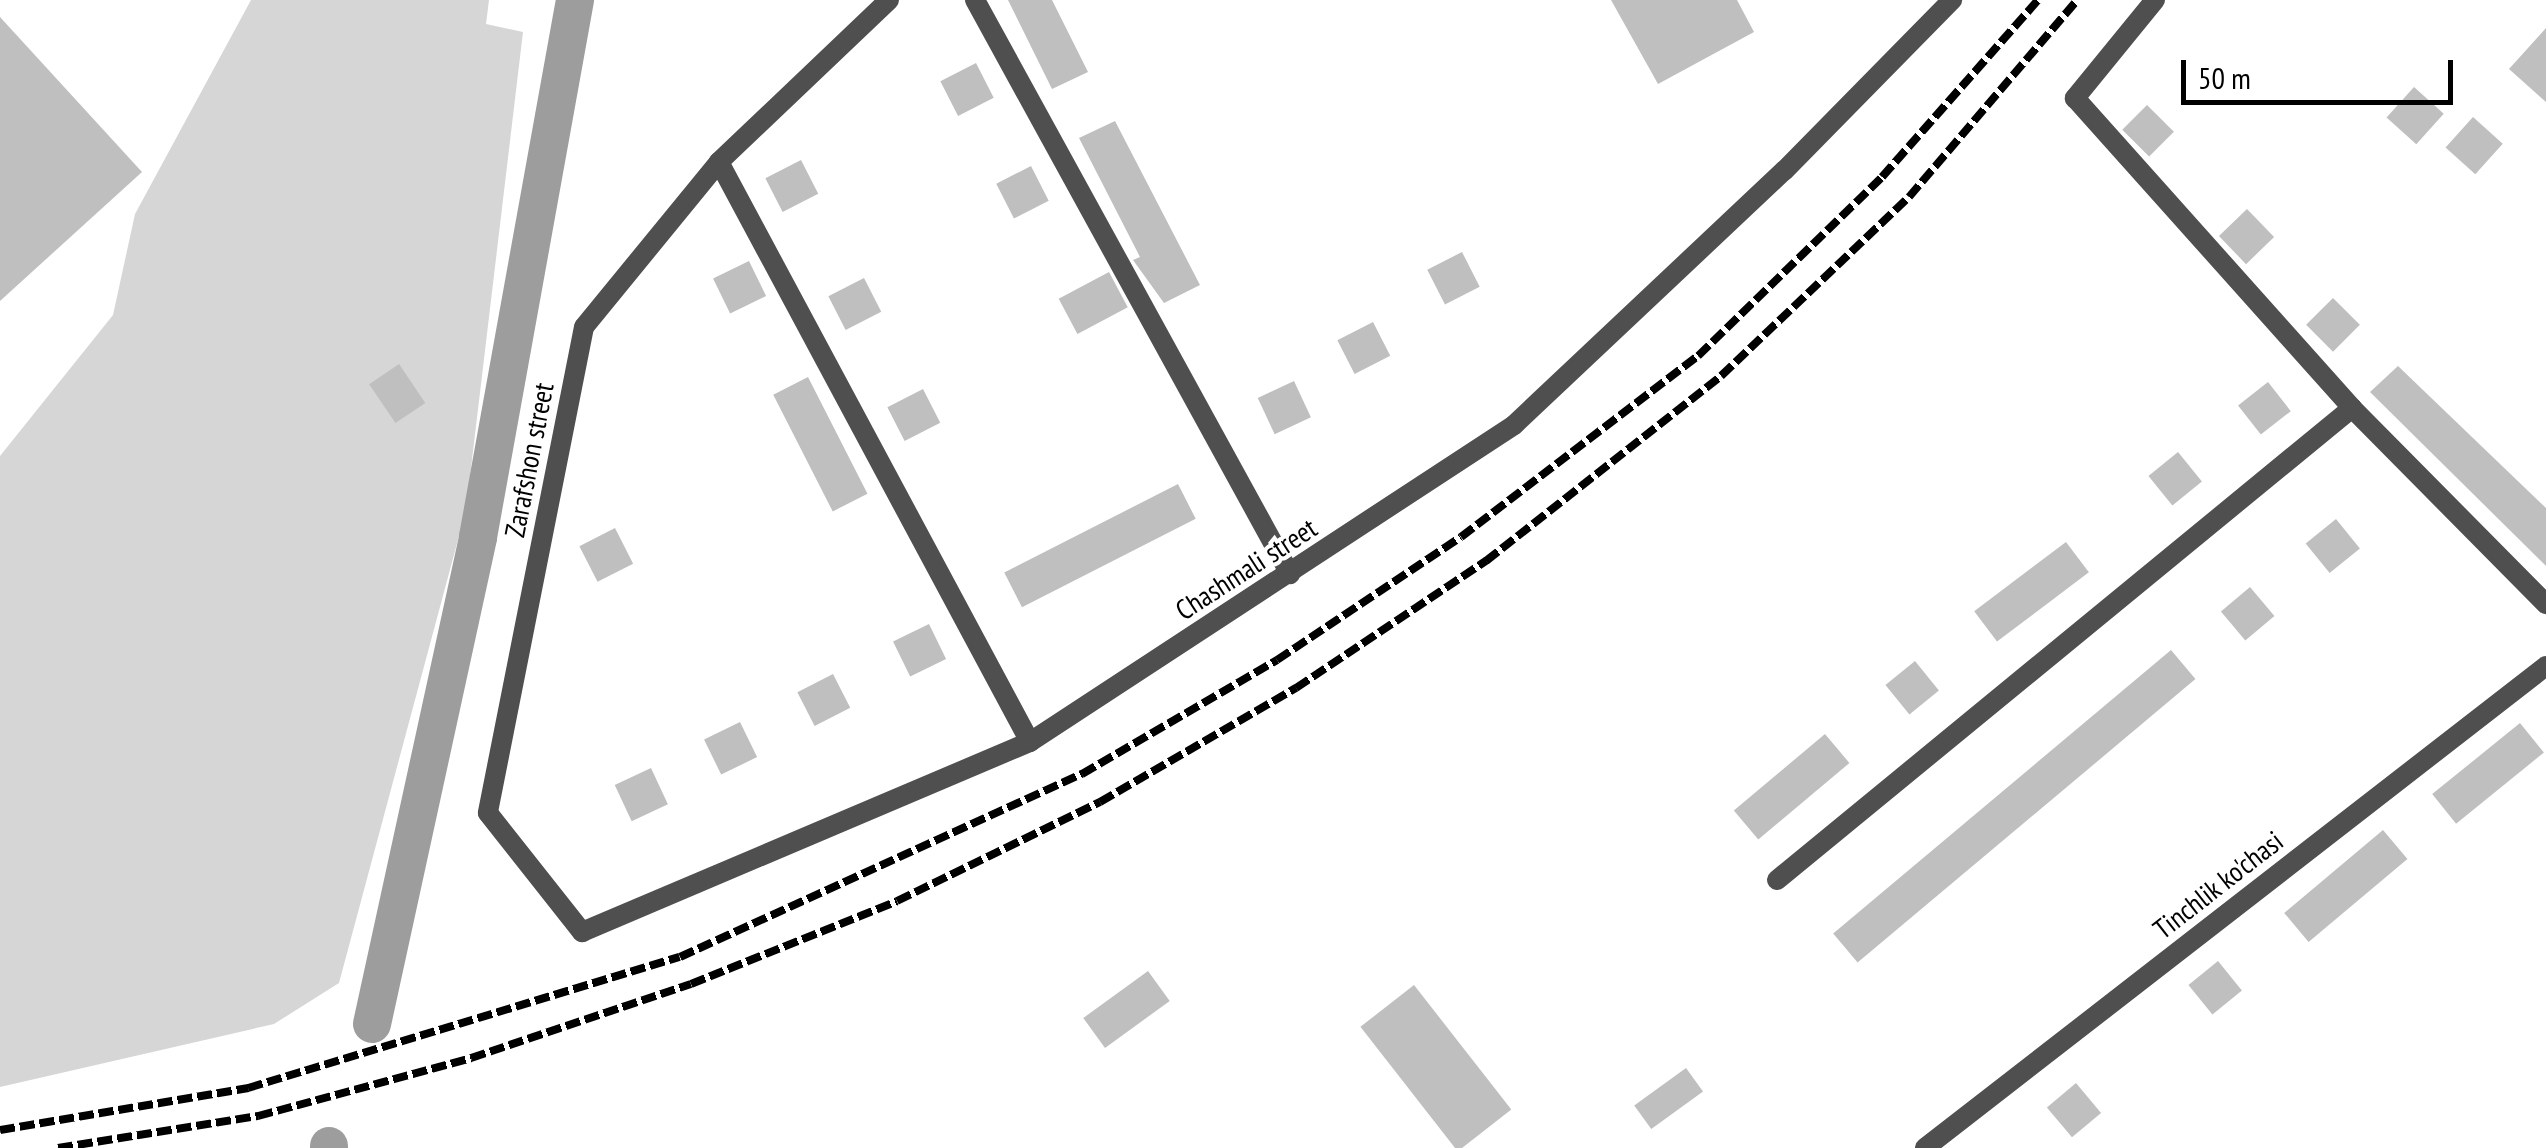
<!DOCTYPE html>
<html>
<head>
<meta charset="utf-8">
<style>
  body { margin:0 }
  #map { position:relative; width:2546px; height:1148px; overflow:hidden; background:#fff; font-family:"PT Sans Narrow",sans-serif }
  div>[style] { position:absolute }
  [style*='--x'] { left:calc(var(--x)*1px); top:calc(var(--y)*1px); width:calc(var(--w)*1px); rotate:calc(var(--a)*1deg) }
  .green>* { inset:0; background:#d6d6d6 }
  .canal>* { height:38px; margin:-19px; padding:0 19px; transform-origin:19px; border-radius:19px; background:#9d9d9d }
  .building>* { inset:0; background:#bfbfbf; transform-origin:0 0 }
  .minor>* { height:20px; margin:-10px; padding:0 10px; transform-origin:10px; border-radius:10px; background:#4f4f4f }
  .rail>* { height:8px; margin-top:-4px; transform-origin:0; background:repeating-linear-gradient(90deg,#000 0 15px,transparent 0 20px) }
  span { translate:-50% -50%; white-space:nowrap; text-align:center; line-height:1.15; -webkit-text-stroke:8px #fff; paint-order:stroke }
  .street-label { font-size:28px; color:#000 }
  .scale { position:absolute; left:2181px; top:60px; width:272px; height:45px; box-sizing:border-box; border:5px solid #000; border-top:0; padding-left:12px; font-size:30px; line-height:35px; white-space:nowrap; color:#000; -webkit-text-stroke:8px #fff; paint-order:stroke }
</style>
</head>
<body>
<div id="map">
  <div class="green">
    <div style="clip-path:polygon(251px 0,489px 0,486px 24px,523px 32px,466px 510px,339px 983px,274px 1024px,0 1087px,0 456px,113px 315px,135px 214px)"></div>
  </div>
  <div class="canal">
    <div style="--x:372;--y:1024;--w:498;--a:-77.7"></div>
    <div style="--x:478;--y:537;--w:546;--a:-79.76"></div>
    <div style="--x:329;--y:1148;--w:2;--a:-90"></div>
  </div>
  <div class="building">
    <div style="clip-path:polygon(1008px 0,1052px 0,1088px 72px,1052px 89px)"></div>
    <div style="clip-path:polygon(1611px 0,1737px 0,1754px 32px,1658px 84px)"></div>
    <div style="clip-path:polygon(0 17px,142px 172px,0 301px)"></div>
    <div style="clip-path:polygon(2546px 28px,2546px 102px,2509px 69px)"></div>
    <div style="left:976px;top:63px;width:39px;height:40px;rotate:63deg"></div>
    <div style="left:2414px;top:87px;width:40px;height:41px;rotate:42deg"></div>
    <div style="left:2147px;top:105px;width:38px;height:35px;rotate:45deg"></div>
    <div style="left:2473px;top:117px;width:40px;height:41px;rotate:42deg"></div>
    <div style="clip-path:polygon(1115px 121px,1200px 285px,1164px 303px,1133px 260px,1140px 257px,1079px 138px)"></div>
    <div style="left:801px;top:160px;width:38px;height:40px;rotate:63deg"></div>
    <div style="left:1031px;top:166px;width:39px;height:39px;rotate:63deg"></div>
    <div style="left:2247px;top:209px;width:39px;height:39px;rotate:46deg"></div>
    <div style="left:1462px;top:252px;width:39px;height:39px;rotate:63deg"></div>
    <div style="left:749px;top:261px;width:39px;height:40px;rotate:64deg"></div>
    <div style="left:1109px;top:272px;width:40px;height:57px;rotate:62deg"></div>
    <div style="left:864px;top:278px;width:38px;height:40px;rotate:63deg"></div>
    <div style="left:2333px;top:298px;width:38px;height:38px;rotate:45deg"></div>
    <div style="left:1373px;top:322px;width:38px;height:40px;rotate:63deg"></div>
    <div style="left:399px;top:364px;width:47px;height:36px;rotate:56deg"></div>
    <div style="clip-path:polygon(2398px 366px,2546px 508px,2546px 566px,2370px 392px)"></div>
    <div style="left:808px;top:377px;width:131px;height:39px;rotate:63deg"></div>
    <div style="left:1294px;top:381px;width:40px;height:40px;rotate:65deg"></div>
    <div style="left:2268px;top:382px;width:37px;height:38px;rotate:52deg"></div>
    <div style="left:923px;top:389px;width:38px;height:40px;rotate:63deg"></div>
    <div style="left:2178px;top:452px;width:38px;height:38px;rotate:51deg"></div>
    <div style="left:1178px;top:484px;width:39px;height:195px;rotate:63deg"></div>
    <div style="left:2336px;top:519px;width:38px;height:39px;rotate:51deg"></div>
    <div style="left:615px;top:528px;width:40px;height:40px;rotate:63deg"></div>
    <div style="left:2066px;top:542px;width:38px;height:115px;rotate:53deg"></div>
    <div style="left:2250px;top:587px;width:38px;height:38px;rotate:50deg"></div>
    <div style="left:929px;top:624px;width:39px;height:40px;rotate:64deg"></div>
    <div style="left:2171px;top:650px;width:38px;height:441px;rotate:50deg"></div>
    <div style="left:1915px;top:661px;width:38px;height:38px;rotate:51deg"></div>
    <div style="left:833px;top:674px;width:38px;height:40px;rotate:63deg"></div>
    <div style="left:740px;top:722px;width:39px;height:40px;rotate:64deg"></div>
    <div style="left:2520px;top:723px;width:38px;height:113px;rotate:51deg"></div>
    <div style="left:1825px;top:734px;width:38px;height:119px;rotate:50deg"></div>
    <div style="left:651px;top:768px;width:40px;height:40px;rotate:65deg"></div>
    <div style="left:2383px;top:830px;width:38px;height:129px;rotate:50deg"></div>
    <div style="left:2218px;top:961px;width:38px;height:38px;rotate:51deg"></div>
    <div style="left:1148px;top:971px;width:37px;height:80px;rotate:54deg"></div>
    <div style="left:1414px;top:985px;width:158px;height:68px;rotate:52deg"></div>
    <div style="left:1686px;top:1068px;width:29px;height:64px;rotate:54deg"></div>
    <div style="left:2076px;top:1083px;width:39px;height:38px;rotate:50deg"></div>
  </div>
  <div class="minor">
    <div style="--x:889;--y:0;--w:235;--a:136.4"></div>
    <div style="--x:719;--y:162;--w:213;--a:129.3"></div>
    <div style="--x:584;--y:327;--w:495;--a:101.2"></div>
    <div style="--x:488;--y:813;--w:152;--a:51.7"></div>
    <div style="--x:582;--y:932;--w:487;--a:-23"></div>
    <div style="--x:1030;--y:742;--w:579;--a:-33.22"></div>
    <div style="--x:1514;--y:425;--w:371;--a:-43.3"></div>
    <div style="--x:1784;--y:171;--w:240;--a:-45.5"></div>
    <div style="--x:975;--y:0;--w:655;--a:61.24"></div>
    <div style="--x:2155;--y:0;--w:127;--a:129.2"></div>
    <div style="--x:2075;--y:98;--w:416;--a:48.2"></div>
    <div style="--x:719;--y:162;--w:658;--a:61.8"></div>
    <div style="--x:1777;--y:880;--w:744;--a:-39.38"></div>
    <div style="--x:2352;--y:408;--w:276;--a:45.3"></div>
    <div style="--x:1925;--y:1148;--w:786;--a:-37.82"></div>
  </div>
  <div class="rail">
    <div style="--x:0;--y:1130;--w:252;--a:-9.6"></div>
    <div style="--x:248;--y:1088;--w:451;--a:-16.9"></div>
    <div style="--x:680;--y:957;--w:442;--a:-24.5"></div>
    <div style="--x:1082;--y:774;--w:226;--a:-30.3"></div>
    <div style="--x:1277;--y:660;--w:221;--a:-33.8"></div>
    <div style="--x:1461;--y:537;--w:298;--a:-37.4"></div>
    <div style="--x:1698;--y:356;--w:257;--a:-44.2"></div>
    <div style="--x:1882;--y:177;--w:236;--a:-48.6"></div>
    <div style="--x:58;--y:1148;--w:203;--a:-9.1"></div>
    <div style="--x:258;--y:1116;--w:221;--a:-15.2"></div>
    <div style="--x:471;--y:1058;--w:232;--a:-18.6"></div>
    <div style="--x:691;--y:984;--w:222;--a:-21.9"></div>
    <div style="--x:897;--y:901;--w:226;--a:-26"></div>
    <div style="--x:1100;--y:802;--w:227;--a:-30.2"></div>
    <div style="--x:1296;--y:688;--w:229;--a:-33.8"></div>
    <div style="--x:1486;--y:561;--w:299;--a:-38.2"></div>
    <div style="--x:1721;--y:376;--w:260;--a:-43.6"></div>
    <div style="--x:1909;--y:197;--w:259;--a:-49.5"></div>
  </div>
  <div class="street-label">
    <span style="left:529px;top:460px;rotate:-79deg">Zarafshon street</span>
    <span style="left:1246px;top:569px;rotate:-33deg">Chashmali street</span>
    <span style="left:2218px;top:885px;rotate:-38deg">Tinchlik ko'chasi</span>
  </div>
  <div class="scale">50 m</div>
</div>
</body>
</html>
